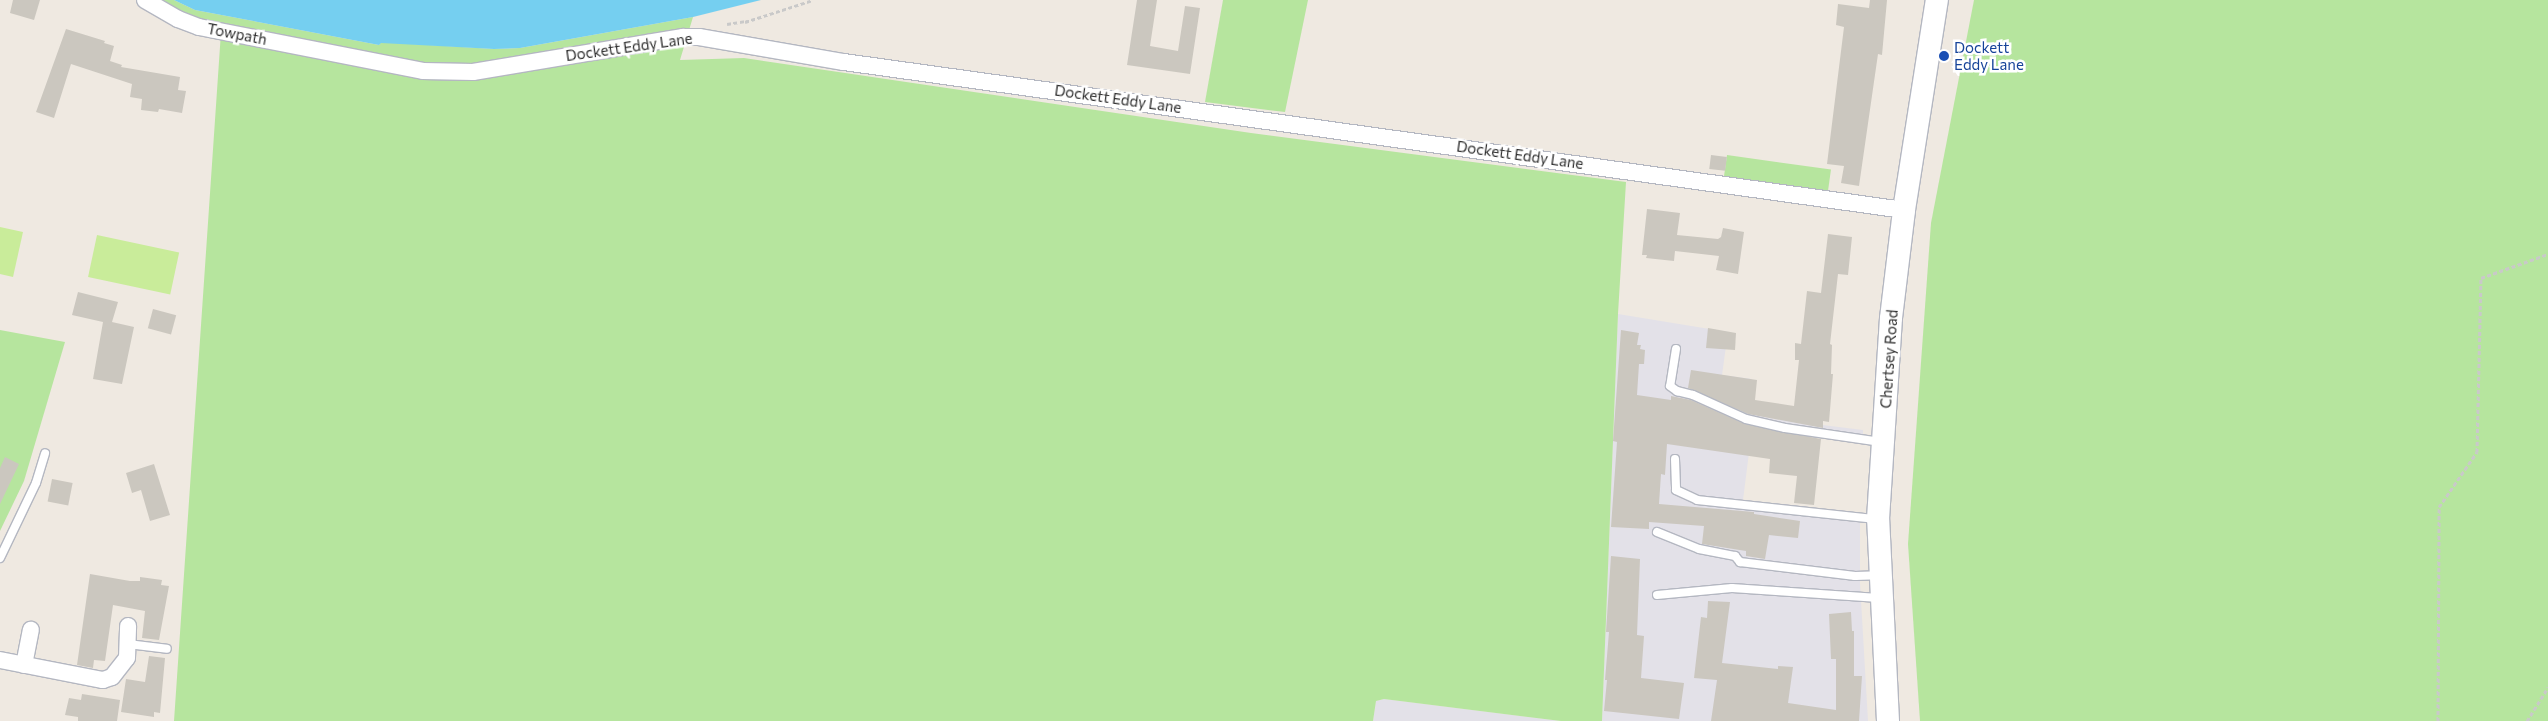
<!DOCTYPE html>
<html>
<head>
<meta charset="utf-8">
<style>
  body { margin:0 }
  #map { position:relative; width:2548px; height:721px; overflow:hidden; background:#efe9e1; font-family:Commissioner,sans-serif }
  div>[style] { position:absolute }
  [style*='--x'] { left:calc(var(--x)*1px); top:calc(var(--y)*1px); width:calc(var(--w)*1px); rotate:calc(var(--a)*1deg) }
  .industrial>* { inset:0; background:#e3e1e8 }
  .green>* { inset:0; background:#b6e59e; transform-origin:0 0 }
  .pitch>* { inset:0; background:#c9ec9a; transform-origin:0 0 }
  .water>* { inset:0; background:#75cff0 }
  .building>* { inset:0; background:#cbc7bf; transform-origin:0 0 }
  .path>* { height:3px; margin-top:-1.5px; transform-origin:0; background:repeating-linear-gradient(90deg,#c9c9c9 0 4px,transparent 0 6.5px) }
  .roads { filter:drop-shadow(1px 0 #b4b7c1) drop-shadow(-1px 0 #b4b7c1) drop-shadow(0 1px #b4b7c1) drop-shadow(0 -1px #b4b7c1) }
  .service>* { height:8px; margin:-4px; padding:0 4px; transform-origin:4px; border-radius:4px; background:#fff }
  .minor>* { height:16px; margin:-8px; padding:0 8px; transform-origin:8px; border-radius:8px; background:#fff }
  .secondary>* { height:22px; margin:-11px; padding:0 11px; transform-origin:11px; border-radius:11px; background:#fff }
  .dots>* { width:14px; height:14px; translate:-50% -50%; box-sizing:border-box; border:2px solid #fff; border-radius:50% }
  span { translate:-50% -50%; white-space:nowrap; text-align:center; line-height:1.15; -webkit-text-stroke:5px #fff; paint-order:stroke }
  .street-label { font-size:15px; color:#2e2e2e }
  .transit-label { font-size:15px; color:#164399 }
  .left { translate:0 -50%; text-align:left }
</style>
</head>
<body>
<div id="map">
  <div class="industrial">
    <div style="clip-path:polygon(1618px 314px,1728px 332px,1722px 375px,1752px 379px,1749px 399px,1774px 413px,1773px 419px,1863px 430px,1863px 443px,1752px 429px,1743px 500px,1860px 514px,1860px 583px,1868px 721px,1602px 721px)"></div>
    <div style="clip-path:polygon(1384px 699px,1561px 721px,1373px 721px,1376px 701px)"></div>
  </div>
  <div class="green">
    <div style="clip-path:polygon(158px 0,174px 0,195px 10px,379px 45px,381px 42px,494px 49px,520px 48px,693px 17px,680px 60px,744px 58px,1251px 133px,1626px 182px,1618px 314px,1602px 721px,1561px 721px,1384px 699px,1376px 701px,1373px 721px,174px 721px,221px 32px)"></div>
    <div style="clip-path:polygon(1223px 0,1308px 0,1285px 112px,1205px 102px)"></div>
    <div style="clip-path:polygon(1974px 0,2548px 0,2548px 721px,1920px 721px,1908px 544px,1931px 223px)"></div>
    <div style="left:1727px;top:155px;width:105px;height:24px;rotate:8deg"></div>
    <div style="clip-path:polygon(0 330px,65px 342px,24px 481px,0 531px)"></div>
  </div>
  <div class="pitch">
    <div style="clip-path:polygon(0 227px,23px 232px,13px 277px,0 274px)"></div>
    <div style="left:97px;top:235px;width:84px;height:43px;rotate:12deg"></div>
  </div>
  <div class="water">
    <div style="clip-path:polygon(174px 0,761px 0,693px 17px,520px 48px,494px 49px,381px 43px,379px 45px,195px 10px)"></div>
  </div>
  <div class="building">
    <div style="clip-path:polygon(13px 0,40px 0,34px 20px,10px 13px)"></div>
    <div style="clip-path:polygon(1137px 0,1157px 0,1150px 46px,1178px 51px,1185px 6px,1200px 8px,1190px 74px,1127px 65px)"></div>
    <div style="clip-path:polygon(1870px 0,1887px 0,1882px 55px,1878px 54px,1859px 186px,1841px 183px,1844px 166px,1827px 164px,1844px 27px,1836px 25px,1838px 4px,1869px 8px)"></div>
    <div style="clip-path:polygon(66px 29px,105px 41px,104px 43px,114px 46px,110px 61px,122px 65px,121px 67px,180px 77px,178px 90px,186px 91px,182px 113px,159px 109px,158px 112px,141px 110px,142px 99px,130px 97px,132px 84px,71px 64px,54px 118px,36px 112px)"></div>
    <div style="left:1711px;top:155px;width:16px;height:14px;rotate:7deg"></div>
    <div style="clip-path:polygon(1647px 209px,1680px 213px,1677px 235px,1718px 239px,1721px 237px,1723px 228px,1744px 232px,1738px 274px,1716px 270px,1719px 256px,1675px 251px,1674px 261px,1646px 258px,1647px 255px,1642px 255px)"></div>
    <div style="clip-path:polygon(1828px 234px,1852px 237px,1848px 275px,1838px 274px,1830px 344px,1832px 345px,1831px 374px,1833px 374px,1829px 422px,1823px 421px,1823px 428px,1748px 414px,1688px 388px,1691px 370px,1757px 380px,1755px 400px,1794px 406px,1799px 360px,1795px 360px,1795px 343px,1801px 344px,1807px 291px,1821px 293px)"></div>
    <div style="clip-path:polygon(78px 292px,118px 302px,112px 322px,134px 327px,122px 384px,93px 379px,103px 322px,72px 315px)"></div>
    <div style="left:153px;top:309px;width:24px;height:20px;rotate:15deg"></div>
    <div style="clip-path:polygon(1708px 328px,1736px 333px,1735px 350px,1706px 348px)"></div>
    <div style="clip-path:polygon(1621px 330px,1639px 333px,1637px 345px,1641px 345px,1640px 349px,1645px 350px,1644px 364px,1639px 364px,1637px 395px,1671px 400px,1671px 396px,1691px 400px,1745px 424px,1821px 439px,1814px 505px,1794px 503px,1797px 476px,1769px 473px,1770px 459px,1667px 444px,1665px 475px,1661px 474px,1659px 504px,1754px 512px,1754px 514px,1800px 521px,1798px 538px,1769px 535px,1765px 559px,1746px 556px,1746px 551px,1702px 544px,1704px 526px,1649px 522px,1649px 529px,1611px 527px,1617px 442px,1613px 441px)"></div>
    <div style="clip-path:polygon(5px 457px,19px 464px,0 504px,0 468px)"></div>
    <div style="clip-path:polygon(154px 464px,170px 515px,150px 521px,141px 490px,132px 493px,126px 473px)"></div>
    <div style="left:52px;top:479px;width:21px;height:23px;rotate:11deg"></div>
    <div style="clip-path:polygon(1611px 556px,1640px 559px,1637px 635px,1644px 636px,1641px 678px,1684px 683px,1679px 719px,1604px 711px,1607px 680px,1605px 680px,1609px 632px,1606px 632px)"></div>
    <div style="clip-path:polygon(90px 574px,130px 581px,140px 581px,140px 577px,162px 580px,161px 585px,169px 586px,159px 640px,142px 638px,145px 611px,113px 605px,105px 661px,94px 660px,93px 668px,77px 665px)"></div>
    <div style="clip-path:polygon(1708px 601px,1730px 602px,1722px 663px,1778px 669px,1778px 666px,1793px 667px,1788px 703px,1836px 710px,1836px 659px,1831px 659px,1829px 614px,1851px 612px,1852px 631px,1854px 631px,1854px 676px,1862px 676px,1859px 721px,1711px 721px,1717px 680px,1694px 678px,1701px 617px,1707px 618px)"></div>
    <div style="clip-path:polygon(149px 656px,165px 658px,160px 713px,154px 712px,154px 717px,121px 712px,126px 679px,145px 682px)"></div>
    <div style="clip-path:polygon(82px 694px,120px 700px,117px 721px,78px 721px,78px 717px,65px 715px,69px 698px,81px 700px)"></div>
  </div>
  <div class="path">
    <div style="--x:745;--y:22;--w:71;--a:-17.9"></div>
    <div style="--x:727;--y:24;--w:20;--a:-9"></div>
    <div style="--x:2438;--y:721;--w:214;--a:-89.7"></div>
    <div style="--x:2439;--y:507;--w:67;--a:-55.4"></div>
    <div style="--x:2477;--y:452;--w:174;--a:-88.7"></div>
    <div style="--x:2481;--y:278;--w:71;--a:-19.7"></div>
    <div style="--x:2527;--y:721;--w:40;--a:-58"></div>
  </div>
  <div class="roads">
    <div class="service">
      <div style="--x:1676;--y:349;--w:37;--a:99"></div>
      <div style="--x:1670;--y:386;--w:9;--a:36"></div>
      <div style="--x:1677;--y:391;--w:16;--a:14"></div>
      <div style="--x:1693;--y:395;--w:58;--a:24.4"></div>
      <div style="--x:1746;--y:419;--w:40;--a:13"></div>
      <div style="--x:1785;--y:428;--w:97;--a:8.3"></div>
      <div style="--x:1675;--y:459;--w:31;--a:88"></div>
      <div style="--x:1676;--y:490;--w:23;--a:25"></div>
      <div style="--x:1697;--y:500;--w:180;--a:6.1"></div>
      <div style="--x:1657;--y:532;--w:45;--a:22"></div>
      <div style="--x:1699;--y:549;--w:37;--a:11"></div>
      <div style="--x:1735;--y:556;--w:8;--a:50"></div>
      <div style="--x:1740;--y:562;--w:116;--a:6.9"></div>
      <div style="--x:1855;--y:576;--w:23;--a:-2"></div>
      <div style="--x:0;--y:558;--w:83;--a:-64.4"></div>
      <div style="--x:36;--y:483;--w:31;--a:-73"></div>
      <div style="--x:1657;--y:595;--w:75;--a:-5.3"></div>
      <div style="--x:1732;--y:588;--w:147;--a:3.9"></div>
      <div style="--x:128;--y:644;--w:39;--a:7"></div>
    </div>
    <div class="minor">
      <div style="--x:145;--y:0;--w:38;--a:30"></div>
      <div style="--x:178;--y:19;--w:22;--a:21"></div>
      <div style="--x:199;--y:27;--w:228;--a:11.1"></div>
      <div style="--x:423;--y:71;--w:50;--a:1.1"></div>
      <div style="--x:473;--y:72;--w:213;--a:-9.5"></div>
      <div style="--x:683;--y:37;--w:16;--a:0"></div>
      <div style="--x:699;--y:37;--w:147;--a:9.8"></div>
      <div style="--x:844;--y:62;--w:1070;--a:7.95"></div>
      <div style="--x:0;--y:660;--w:105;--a:11"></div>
      <div style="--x:103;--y:680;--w:9;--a:-18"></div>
      <div style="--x:112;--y:677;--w:24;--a:-52"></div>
      <div style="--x:127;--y:658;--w:32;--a:-88"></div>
      <div style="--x:24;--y:665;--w:36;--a:-79"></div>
    </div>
    <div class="secondary">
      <div style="--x:1888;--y:721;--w:202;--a:-92.8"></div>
      <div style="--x:1878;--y:519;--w:201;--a:-86.3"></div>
      <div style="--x:1891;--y:318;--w:109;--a:-83.1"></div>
      <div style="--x:1904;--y:210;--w:213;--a:-81.1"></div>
    </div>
  </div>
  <div class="dots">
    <div style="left:1944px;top:56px;background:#1a4fb4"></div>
  </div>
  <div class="street-label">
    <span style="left:237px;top:34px;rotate:11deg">Towpath</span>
    <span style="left:629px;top:47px;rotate:-8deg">Dockett Eddy Lane</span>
    <span style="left:1118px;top:99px;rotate:8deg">Dockett Eddy Lane</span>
    <span style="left:1520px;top:155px;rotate:8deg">Dockett Eddy Lane</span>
    <span style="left:1889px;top:359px;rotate:-86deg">Chertsey Road</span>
  </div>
  <div class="transit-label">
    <span class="left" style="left:1954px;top:56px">Dockett<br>Eddy Lane</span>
  </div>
</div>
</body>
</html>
